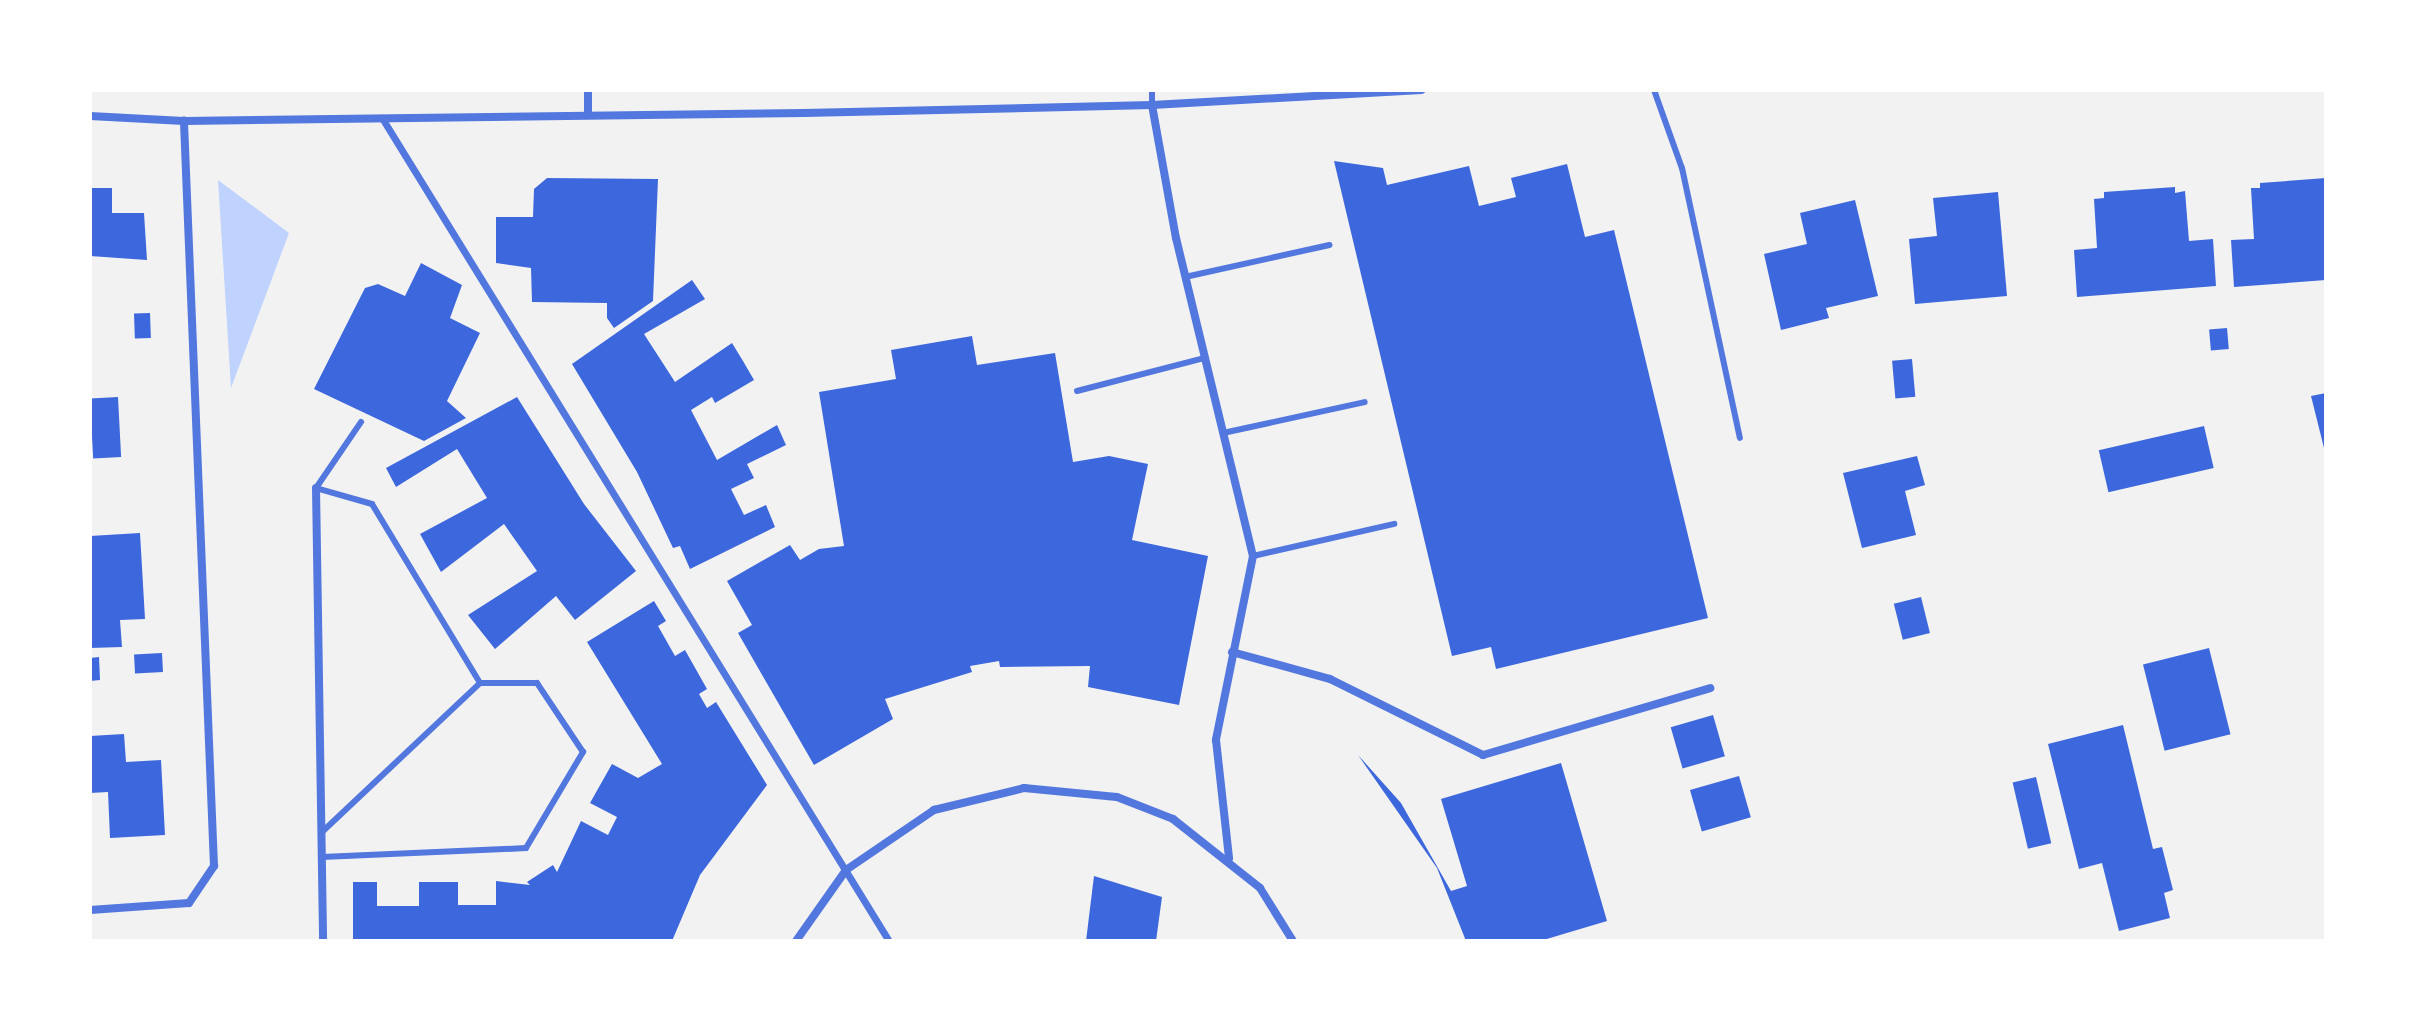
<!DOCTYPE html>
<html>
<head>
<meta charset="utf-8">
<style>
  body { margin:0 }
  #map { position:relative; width:2416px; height:1031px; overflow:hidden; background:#f2f2f2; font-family:Arial,sans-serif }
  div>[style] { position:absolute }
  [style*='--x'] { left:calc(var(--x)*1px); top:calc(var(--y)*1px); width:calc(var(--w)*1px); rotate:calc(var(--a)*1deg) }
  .water>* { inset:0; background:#bfd3fe }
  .building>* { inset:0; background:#3d67dc; transform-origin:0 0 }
  .service>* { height:6px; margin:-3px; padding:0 3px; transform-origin:3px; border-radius:3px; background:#5277de }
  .pedestrian>* { height:7px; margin:-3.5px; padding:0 3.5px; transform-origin:3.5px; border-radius:3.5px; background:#5277de }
  .minor>* { height:8px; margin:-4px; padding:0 4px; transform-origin:4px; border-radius:4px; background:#5277de }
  span { translate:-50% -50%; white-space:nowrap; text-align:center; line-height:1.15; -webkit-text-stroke:8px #fff; paint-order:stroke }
  .frame { position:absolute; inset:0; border:92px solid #fff; pointer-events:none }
</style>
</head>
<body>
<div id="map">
  <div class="water">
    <div style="clip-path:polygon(218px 180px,289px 233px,231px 388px)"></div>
  </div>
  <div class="building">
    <div style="clip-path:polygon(1334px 161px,1383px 168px,1387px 185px,1469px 166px,1479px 206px,1516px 197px,1511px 178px,1567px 164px,1585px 237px,1614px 230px,1708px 618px,1496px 669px,1491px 647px,1452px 656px)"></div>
    <div style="clip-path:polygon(547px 178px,658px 179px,653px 301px,614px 328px,607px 318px,607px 303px,532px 302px,531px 268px,496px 263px,496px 217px,533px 217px,534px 189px)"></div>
    <div style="clip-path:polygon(2326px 178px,2326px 280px,2234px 287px,2231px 240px,2254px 239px,2251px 188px,2260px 188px,2260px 183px)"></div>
    <div style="clip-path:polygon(2175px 187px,2175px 193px,2185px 191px,2189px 241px,2213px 239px,2216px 286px,2077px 297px,2074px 250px,2097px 248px,2094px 199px,2104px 198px,2104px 192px)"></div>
    <div style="clip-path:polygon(90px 188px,112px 188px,112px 213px,144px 213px,147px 260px,90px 256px)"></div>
    <div style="clip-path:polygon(1998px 192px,2007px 296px,1915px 304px,1909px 239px,1937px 236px,1933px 198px)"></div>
    <div style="clip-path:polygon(1855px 200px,1878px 296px,1826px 308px,1829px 318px,1781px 330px,1764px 254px,1807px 244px,1800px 213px)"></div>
    <div style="clip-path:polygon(421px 263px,462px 285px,450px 318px,480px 333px,447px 401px,466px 418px,424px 441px,314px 389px,365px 288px,378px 284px,405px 296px)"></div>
    <div style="clip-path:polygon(692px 280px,705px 299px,644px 334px,675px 382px,732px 343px,743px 361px,754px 380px,715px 403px,712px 397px,691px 410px,717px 460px,777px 425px,786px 445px,747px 464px,754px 478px,731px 489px,744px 515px,766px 505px,775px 527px,690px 569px,680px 546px,673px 548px,637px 472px,572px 364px)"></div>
    <div style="left:150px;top:313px;width:25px;height:16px;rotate:88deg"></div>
    <div style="left:2227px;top:328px;width:21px;height:18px;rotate:85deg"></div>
    <div style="clip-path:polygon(972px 336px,977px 365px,1055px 353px,1073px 462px,1109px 456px,1148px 464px,1132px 540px,1208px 556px,1179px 705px,1088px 687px,1090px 666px,1000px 667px,999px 661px,970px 666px,972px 672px,885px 699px,893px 719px,814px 765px,738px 633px,752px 625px,727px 581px,790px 545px,800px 560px,819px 549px,844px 546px,819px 392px,896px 379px,891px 350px)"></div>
    <div style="left:1912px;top:359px;width:38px;height:20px;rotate:85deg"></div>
    <div style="clip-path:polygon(2326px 393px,2326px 452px,2325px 452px,2311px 396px)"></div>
    <div style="left:118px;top:397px;width:60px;height:28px;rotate:87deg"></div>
    <div style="clip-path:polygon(517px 397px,584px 504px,636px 571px,575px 620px,556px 596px,495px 649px,468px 615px,537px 571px,504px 524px,441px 572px,420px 534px,487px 498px,457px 449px,396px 487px,386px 468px)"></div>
    <div style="left:2204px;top:426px;width:43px;height:108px;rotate:77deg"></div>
    <div style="clip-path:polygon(1917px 456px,1925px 485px,1905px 491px,1916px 535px,1862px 548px,1843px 473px)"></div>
    <div style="clip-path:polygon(140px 533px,145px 619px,120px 620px,122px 647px,90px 648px,90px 536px)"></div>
    <div style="left:1921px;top:597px;width:37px;height:28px;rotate:76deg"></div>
    <div style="clip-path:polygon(654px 601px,666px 621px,658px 626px,675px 656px,685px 650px,707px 689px,699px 694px,707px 708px,716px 702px,767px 785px,700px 875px,672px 941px,353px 941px,353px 882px,377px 882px,377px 906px,419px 906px,419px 882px,458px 882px,458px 905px,496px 905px,496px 881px,530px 885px,527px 882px,553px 865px,557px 872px,581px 821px,608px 835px,617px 817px,590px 803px,612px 764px,638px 778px,662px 764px,587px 642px)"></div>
    <div style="left:2209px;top:648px;width:89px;height:68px;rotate:76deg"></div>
    <div style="left:162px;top:653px;width:19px;height:28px;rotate:87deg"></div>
    <div style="clip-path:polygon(99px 657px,100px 680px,90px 681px,90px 658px)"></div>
    <div style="left:1713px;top:715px;width:43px;height:44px;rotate:74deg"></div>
    <div style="clip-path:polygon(2123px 725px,2153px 849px,2162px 847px,2173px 890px,2164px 893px,2170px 918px,2119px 931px,2102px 863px,2079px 869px,2048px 744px)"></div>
    <div style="clip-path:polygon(124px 734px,126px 762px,161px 760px,165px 835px,110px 838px,108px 792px,90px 793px,90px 736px)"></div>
    <div style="clip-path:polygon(1358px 755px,1401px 803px,1451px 891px,1467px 886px,1441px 799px,1561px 763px,1607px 921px,1540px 941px,1466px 941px,1437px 868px)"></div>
    <div style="left:1739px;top:776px;width:43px;height:51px;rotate:74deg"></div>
    <div style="left:2036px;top:777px;width:68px;height:24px;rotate:77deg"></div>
    <div style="clip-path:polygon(1094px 876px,1162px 897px,1156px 941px,1086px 941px)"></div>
  </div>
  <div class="service">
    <div style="--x:1654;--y:90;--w:83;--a:70.3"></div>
    <div style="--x:1682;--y:168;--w:276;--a:77.9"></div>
    <div style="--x:1152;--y:105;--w:15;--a:-90"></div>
    <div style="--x:1185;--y:277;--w:148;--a:-12.5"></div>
    <div style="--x:1077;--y:391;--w:132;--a:-14.5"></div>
    <div style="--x:1223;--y:433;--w:145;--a:-12.3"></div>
    <div style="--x:1253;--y:556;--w:145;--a:-12.8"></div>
    <div style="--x:322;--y:832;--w:217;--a:-43.3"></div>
    <div style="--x:322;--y:857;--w:204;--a:-2.5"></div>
    <div style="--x:526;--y:848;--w:112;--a:-59.3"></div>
    <div style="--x:583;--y:752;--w:83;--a:-123.7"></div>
    <div style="--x:537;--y:683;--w:57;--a:180"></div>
    <div style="--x:480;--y:683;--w:209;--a:-121.1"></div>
    <div style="--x:372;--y:504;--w:58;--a:-164.1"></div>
    <div style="--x:316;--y:488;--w:80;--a:-55.7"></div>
  </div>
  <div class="pedestrian">
    <div style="--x:382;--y:118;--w:967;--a:58.37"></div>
  </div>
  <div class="minor">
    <div style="--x:588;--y:90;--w:23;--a:90"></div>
    <div style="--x:1152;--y:105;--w:135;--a:79.8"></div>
    <div style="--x:1176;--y:238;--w:327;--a:76.4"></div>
    <div style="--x:1253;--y:556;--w:188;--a:101.4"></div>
    <div style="--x:1216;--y:740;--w:119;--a:83.7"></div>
    <div style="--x:90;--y:116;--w:94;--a:3"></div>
    <div style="--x:184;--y:121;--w:620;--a:-0.74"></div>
    <div style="--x:804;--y:113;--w:348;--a:-1.3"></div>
    <div style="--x:1152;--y:105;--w:270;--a:-3.2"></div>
    <div style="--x:316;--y:488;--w:453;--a:89.1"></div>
    <div style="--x:1232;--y:652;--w:102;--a:15.4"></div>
    <div style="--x:1330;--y:679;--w:171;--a:26.4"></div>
    <div style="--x:1483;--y:755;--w:237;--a:-16.4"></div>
    <div style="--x:90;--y:910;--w:99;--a:-4"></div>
    <div style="--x:189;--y:903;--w:45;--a:-56"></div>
    <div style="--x:214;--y:866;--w:746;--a:-92.31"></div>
    <div style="--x:796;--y:941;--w:87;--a:-54.8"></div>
    <div style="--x:846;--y:870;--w:107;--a:-34.3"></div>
    <div style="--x:934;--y:810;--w:93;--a:-13.7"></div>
    <div style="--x:1024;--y:788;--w:93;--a:5.5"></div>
    <div style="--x:1117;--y:797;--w:60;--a:21.4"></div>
    <div style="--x:1173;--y:819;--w:111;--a:38.4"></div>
    <div style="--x:1260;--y:888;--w:62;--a:58.1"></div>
  </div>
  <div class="frame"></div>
</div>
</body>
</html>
